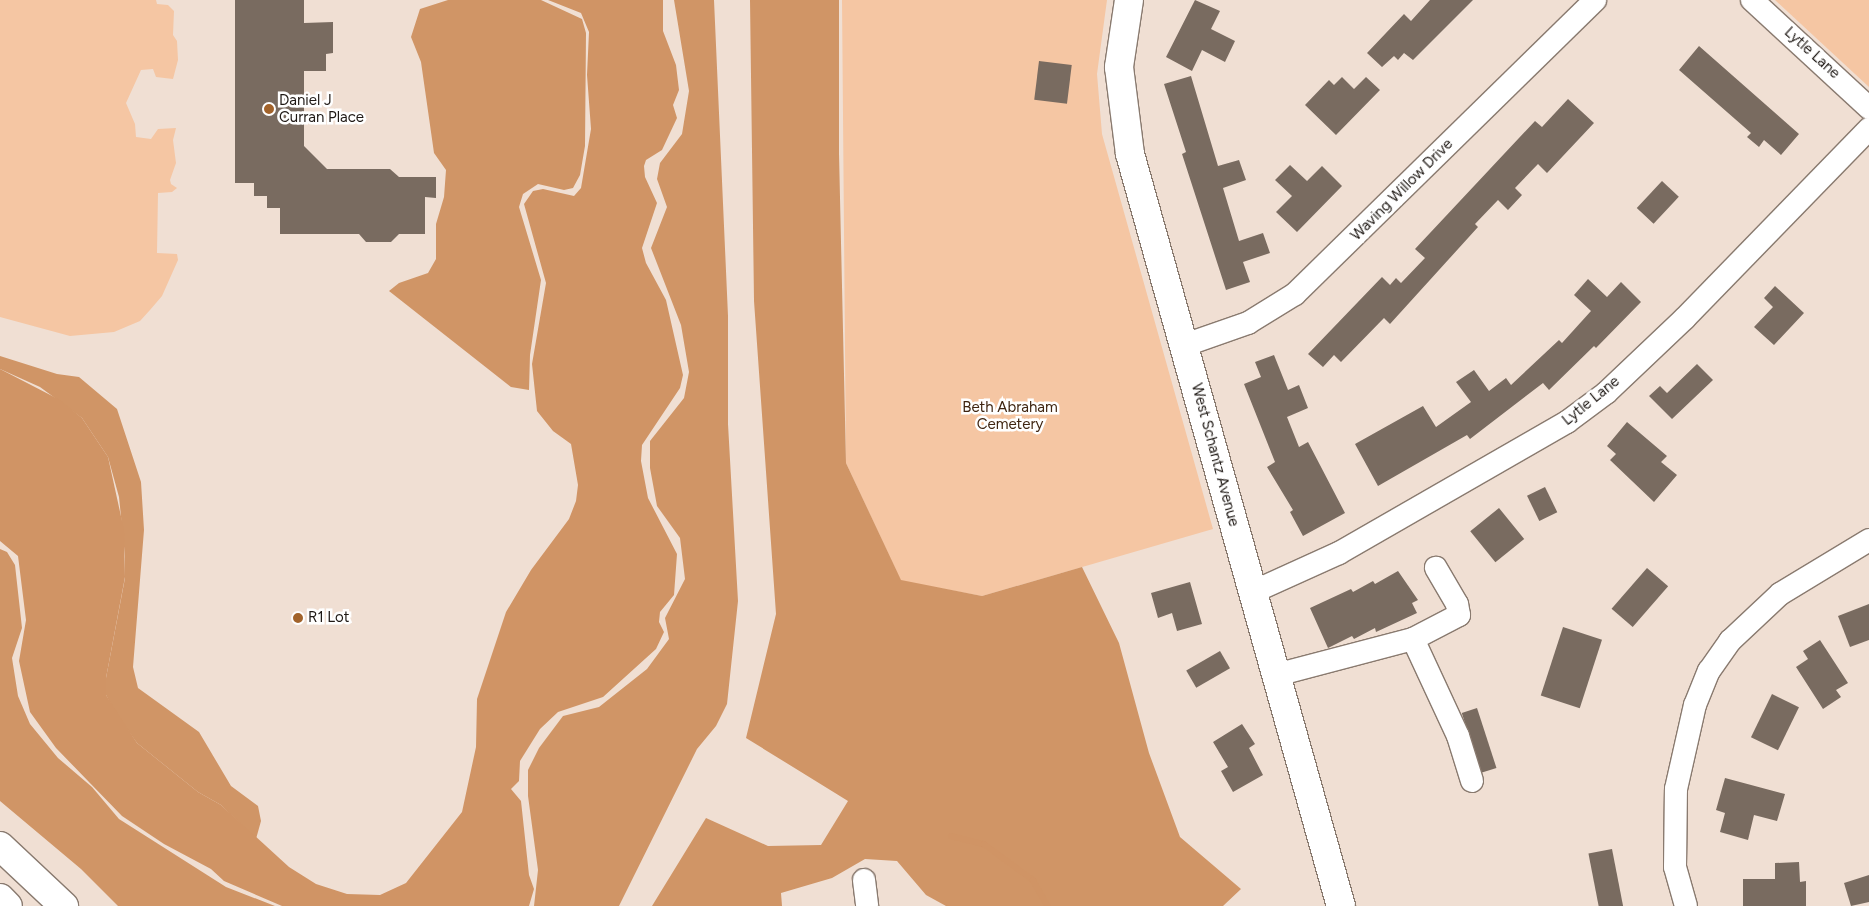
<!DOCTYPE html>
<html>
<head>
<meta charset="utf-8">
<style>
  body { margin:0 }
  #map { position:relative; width:1869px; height:906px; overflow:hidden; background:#f0dfd3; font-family:Figtree,sans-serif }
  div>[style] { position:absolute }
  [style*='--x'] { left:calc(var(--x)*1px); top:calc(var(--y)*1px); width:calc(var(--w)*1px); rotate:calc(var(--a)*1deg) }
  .green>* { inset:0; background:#f5c6a3 }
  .forest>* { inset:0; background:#d09566 }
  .water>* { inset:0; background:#d09465 }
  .stream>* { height:5.5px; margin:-2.75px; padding:0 2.75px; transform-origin:2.75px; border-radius:2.75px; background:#d09465 }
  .building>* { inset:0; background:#796b60; transform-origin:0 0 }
  .roads { filter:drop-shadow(1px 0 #897a6f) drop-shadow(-1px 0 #897a6f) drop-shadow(0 1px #897a6f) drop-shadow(0 -1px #897a6f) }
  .street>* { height:22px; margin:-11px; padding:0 11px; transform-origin:11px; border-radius:11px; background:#fff }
  .secondary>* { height:28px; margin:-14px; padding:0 14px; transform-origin:14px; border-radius:14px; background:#fff }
  .primary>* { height:28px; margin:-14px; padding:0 14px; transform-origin:14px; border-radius:14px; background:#fff }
  .dots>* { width:14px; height:14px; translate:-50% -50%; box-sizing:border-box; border:2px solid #fff; border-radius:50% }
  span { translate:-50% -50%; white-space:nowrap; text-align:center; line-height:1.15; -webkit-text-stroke:5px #fff; paint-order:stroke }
  .street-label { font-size:15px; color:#1f1915 }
  .poi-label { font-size:15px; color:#1f1915 }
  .left { translate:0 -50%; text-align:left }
  .park-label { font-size:15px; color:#3f2511 }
</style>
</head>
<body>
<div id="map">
  <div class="green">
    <div style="clip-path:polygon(0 0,156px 0,157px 4px,168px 5px,174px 11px,173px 35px,177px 41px,178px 60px,173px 79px,156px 77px,153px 69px,141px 70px,126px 103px,135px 124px,136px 137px,151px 139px,158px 129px,176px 128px,173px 140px,176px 163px,170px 180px,171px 184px,177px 188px,172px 192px,158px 193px,157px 253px,177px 254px,178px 260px,162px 296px,150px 310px,140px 321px,114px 332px,70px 336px,0 317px)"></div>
    <div style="clip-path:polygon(842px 0,1107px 0,1097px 74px,1102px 134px,1213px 529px,982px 596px,901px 581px,846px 463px)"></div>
    <div style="clip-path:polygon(1775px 0,1869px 0,1869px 87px)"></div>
  </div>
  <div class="forest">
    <div style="clip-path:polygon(448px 0,541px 0,582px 19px,586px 33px,585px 146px,580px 175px,573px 188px,564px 190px,538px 184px,523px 194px,519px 207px,541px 280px,530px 355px,529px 390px,511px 387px,389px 291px,399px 283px,428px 273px,436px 259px,436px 224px,444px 197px,446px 170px,434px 153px,421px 62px,411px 37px,420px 9px)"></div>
    <div style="clip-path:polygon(674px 0,714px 0,728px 316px,728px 424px,738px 601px,727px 704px,716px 726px,697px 749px,619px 906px,534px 906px,538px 870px,528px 796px,528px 770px,539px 748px,563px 716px,599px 707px,647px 669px,669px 639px,665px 618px,685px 579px,680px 538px,657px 506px,650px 468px,650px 441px,684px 398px,689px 372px,681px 325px,651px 248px,667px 207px,657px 179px,660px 163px,682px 134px,689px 91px)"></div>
    <div style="clip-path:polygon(750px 0,839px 0,839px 153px,846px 463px,901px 580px,982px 596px,1082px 567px,1119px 643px,1149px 753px,1180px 837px,1241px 889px,1223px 906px,946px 906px,926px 895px,897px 861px,865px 859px,832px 878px,781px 893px,782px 906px,652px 906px,706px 818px,768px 846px,821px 845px,848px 801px,746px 738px,776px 614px,754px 301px)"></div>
    <div style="clip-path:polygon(0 356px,57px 374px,79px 377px,117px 409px,141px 482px,144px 530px,133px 667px,138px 688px,199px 732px,231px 786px,258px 806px,261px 821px,256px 839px,221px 805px,198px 792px,137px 743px,115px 712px,106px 695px,106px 678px,125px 578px,125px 556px,119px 497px,108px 457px,82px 418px,40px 387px,0 369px)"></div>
    <div style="clip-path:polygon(0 549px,7px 552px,15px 565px,22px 628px,12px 658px,18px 696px,30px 724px,58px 758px,92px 787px,119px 819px,226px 887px,275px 906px,118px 906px,81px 869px,0 801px)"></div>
  </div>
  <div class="water">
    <div style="clip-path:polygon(548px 0,663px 0,663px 31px,676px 65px,679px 90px,673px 105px,677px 118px,662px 150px,646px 160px,644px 166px,645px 177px,657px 203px,642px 248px,646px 263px,666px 300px,683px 375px,680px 388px,642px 445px,641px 461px,648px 498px,677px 554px,674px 595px,660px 612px,659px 622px,664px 632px,656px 649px,603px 697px,558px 712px,540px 729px,520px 761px,519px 781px,511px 789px,521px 801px,529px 875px,534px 889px,529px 906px,282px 906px,224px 881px,211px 869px,164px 844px,122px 816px,56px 748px,30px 712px,19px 661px,26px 620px,18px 556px,0 541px,0 369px,60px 400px,82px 418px,108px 457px,124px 530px,125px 577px,106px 678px,106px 695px,137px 743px,198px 792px,221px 805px,289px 867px,316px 884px,347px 894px,380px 895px,406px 883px,462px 812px,476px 747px,477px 699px,506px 612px,531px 570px,569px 519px,576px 501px,578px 485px,571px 444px,553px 431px,537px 411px,532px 364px,546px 283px,524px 204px,533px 191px,543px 189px,574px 196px,581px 188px,591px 129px,587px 75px,589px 32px,581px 13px)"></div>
  </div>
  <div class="stream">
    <div style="--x:951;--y:836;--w:34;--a:14"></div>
    <div style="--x:984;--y:844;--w:61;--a:36.3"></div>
    <div style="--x:1033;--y:880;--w:30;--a:60"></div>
  </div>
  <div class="building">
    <div style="clip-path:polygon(235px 0,304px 0,304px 23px,333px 22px,333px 53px,326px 54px,326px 71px,304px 71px,304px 146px,327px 169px,390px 169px,399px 177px,436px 177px,436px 198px,425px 197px,425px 234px,399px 234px,391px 242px,366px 242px,359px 234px,280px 234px,280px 208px,267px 208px,267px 196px,254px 196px,254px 183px,235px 183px)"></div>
    <div style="clip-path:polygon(1195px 0,1220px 11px,1211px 29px,1235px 41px,1225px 62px,1202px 50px,1192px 71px,1166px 57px)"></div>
    <div style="clip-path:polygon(1430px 0,1473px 0,1413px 60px,1404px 53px,1398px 60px,1394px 56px,1382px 67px,1367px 53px,1404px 14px,1411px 21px)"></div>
    <div style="clip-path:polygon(1699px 46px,1799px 134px,1781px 155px,1764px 140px,1759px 147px,1747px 137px,1751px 133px,1679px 70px)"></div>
    <div style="left:1039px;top:61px;width:33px;height:39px;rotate:7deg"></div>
    <div style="clip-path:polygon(1191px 76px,1218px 166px,1239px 160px,1246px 180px,1223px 188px,1239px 241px,1263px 233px,1270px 253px,1243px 262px,1250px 282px,1226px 290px,1182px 154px,1186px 152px,1164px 84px)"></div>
    <div style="clip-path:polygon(1342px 77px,1354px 89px,1366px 77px,1380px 90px,1336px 135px,1305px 105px,1329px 80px,1334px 85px)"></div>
    <div style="clip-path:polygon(1568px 99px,1594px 123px,1547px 173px,1538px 164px,1515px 188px,1522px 195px,1508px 210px,1498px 200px,1475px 224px,1478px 227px,1390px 324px,1384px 318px,1341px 362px,1334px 355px,1323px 367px,1308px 354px,1382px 277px,1390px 285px,1396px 278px,1401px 283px,1425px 258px,1415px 249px,1535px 121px,1542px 127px)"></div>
    <div style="clip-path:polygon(1290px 165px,1307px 181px,1322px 166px,1342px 186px,1297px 232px,1276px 212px,1292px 196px,1275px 180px)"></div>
    <div style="left:1662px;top:181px;width:23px;height:37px;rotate:43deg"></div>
    <div style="clip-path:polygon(1588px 279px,1607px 297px,1621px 282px,1641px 302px,1596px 348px,1594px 346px,1549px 390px,1543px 383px,1470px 439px,1467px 435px,1378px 486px,1355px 444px,1423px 406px,1436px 427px,1471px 402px,1456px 382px,1474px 370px,1489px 391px,1506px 378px,1511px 385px,1559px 340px,1562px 343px,1591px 311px,1574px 295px)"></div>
    <div style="clip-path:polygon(1775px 286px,1804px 313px,1774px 345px,1754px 327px,1773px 307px,1764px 298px)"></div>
    <div style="clip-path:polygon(1274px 355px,1288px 390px,1299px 385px,1308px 408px,1287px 417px,1299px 447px,1308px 442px,1345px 513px,1303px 536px,1290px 512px,1293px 510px,1267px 467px,1275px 462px,1244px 384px,1261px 377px,1255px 362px)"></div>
    <div style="clip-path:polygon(1697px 364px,1713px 380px,1672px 419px,1649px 396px,1660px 386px,1667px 393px)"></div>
    <div style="clip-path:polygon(1627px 422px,1667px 456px,1661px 462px,1677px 475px,1654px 502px,1610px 460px,1616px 454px,1607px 446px)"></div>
    <div style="left:1545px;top:487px;width:28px;height:20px;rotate:64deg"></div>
    <div style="left:1499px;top:508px;width:40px;height:37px;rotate:51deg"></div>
    <div style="left:1647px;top:568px;width:28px;height:54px;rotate:41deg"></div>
    <div style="clip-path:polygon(1398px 571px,1418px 600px,1412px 603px,1417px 613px,1376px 632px,1375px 628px,1354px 639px,1352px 636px,1328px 648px,1310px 608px,1351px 589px,1353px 592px,1373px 581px,1375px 584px)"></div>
    <div style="clip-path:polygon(1190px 582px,1202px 624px,1177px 631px,1172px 613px,1158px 618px,1151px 593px)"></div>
    <div style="clip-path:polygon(1869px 604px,1869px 640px,1850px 647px,1838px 616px)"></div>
    <div style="left:1563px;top:627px;width:41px;height:72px;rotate:18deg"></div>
    <div style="clip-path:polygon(1820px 640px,1848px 683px,1836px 690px,1841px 697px,1823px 709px,1796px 667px,1808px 659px,1803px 651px)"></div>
    <div style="left:1220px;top:651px;width:20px;height:39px;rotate:60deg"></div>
    <div style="left:1772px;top:694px;width:30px;height:48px;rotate:26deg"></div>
    <div style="left:1477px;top:708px;width:63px;height:16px;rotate:72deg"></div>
    <div style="clip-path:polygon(1242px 724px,1255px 744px,1249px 748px,1263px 775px,1233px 792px,1221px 771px,1228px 767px,1213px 742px)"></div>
    <div style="clip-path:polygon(1725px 778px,1785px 794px,1777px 821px,1754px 815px,1748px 840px,1720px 832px,1725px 813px,1716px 810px)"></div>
    <div style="left:1612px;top:849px;width:58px;height:24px;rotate:79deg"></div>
    <div style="clip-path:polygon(1799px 862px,1800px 882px,1806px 881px,1806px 906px,1743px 906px,1743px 879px,1775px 879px,1775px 863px)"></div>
    <div style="clip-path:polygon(1869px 875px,1869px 902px,1851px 906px,1844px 883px)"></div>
  </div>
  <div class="roads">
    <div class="street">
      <div style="--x:1752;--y:0;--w:159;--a:42.7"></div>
      <div style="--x:1185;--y:345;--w:67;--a:-19.2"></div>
      <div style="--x:1248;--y:323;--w:55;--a:-31.7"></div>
      <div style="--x:1295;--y:294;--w:420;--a:-44.4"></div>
      <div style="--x:1253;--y:592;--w:94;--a:-24.4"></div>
      <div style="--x:1339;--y:553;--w:263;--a:-29.9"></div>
      <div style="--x:1567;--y:422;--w:49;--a:-36.6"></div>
      <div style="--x:1606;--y:393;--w:109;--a:-43.5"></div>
      <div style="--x:1685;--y:318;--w:264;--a:-45.8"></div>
      <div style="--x:1413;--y:639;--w:52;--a:-27.6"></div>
      <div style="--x:1459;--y:615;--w:11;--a:-100"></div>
      <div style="--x:1457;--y:604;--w:42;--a:-120.3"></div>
      <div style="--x:1276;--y:675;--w:142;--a:-14.7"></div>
      <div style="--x:1413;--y:639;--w:107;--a:65.1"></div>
      <div style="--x:1458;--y:736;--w:47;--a:72.7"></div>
      <div style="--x:864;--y:880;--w:26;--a:83"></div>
      <div style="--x:1686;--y:906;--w:41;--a:-105.8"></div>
      <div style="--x:1675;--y:867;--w:78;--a:-89.3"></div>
      <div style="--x:1676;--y:789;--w:86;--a:-77.3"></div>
      <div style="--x:1695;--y:705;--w:37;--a:-68"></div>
      <div style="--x:1709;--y:671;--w:37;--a:-55"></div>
      <div style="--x:1730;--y:641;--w:69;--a:-43.2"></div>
      <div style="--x:1780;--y:594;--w:104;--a:-31.2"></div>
    </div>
    <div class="secondary">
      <div style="--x:1129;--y:0;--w:68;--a:98.5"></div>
      <div style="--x:1119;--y:67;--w:88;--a:82.8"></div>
      <div style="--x:1130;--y:154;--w:781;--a:74.33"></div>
    </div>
    <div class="primary">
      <div style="--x:0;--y:846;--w:88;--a:43.2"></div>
      <div style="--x:0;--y:898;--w:11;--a:45"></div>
    </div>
  </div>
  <div class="dots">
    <div style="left:269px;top:109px;background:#a2632b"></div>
    <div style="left:298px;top:618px;background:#a2632b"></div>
  </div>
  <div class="street-label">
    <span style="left:1812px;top:53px;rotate:42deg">Lytle Lane</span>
    <span style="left:1402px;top:190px;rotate:-45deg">Waving Willow Drive</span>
    <span style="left:1591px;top:401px;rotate:-39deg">Lytle Lane</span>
    <span style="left:1215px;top:455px;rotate:75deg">West Schantz Avenue</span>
  </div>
  <div class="poi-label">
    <span class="left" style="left:279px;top:109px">Daniel J<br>Curran Place</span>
    <span class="left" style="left:308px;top:618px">R1 Lot</span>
  </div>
  <div class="park-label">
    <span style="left:1010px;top:416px">Beth Abraham<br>Cemetery</span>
  </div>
</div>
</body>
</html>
